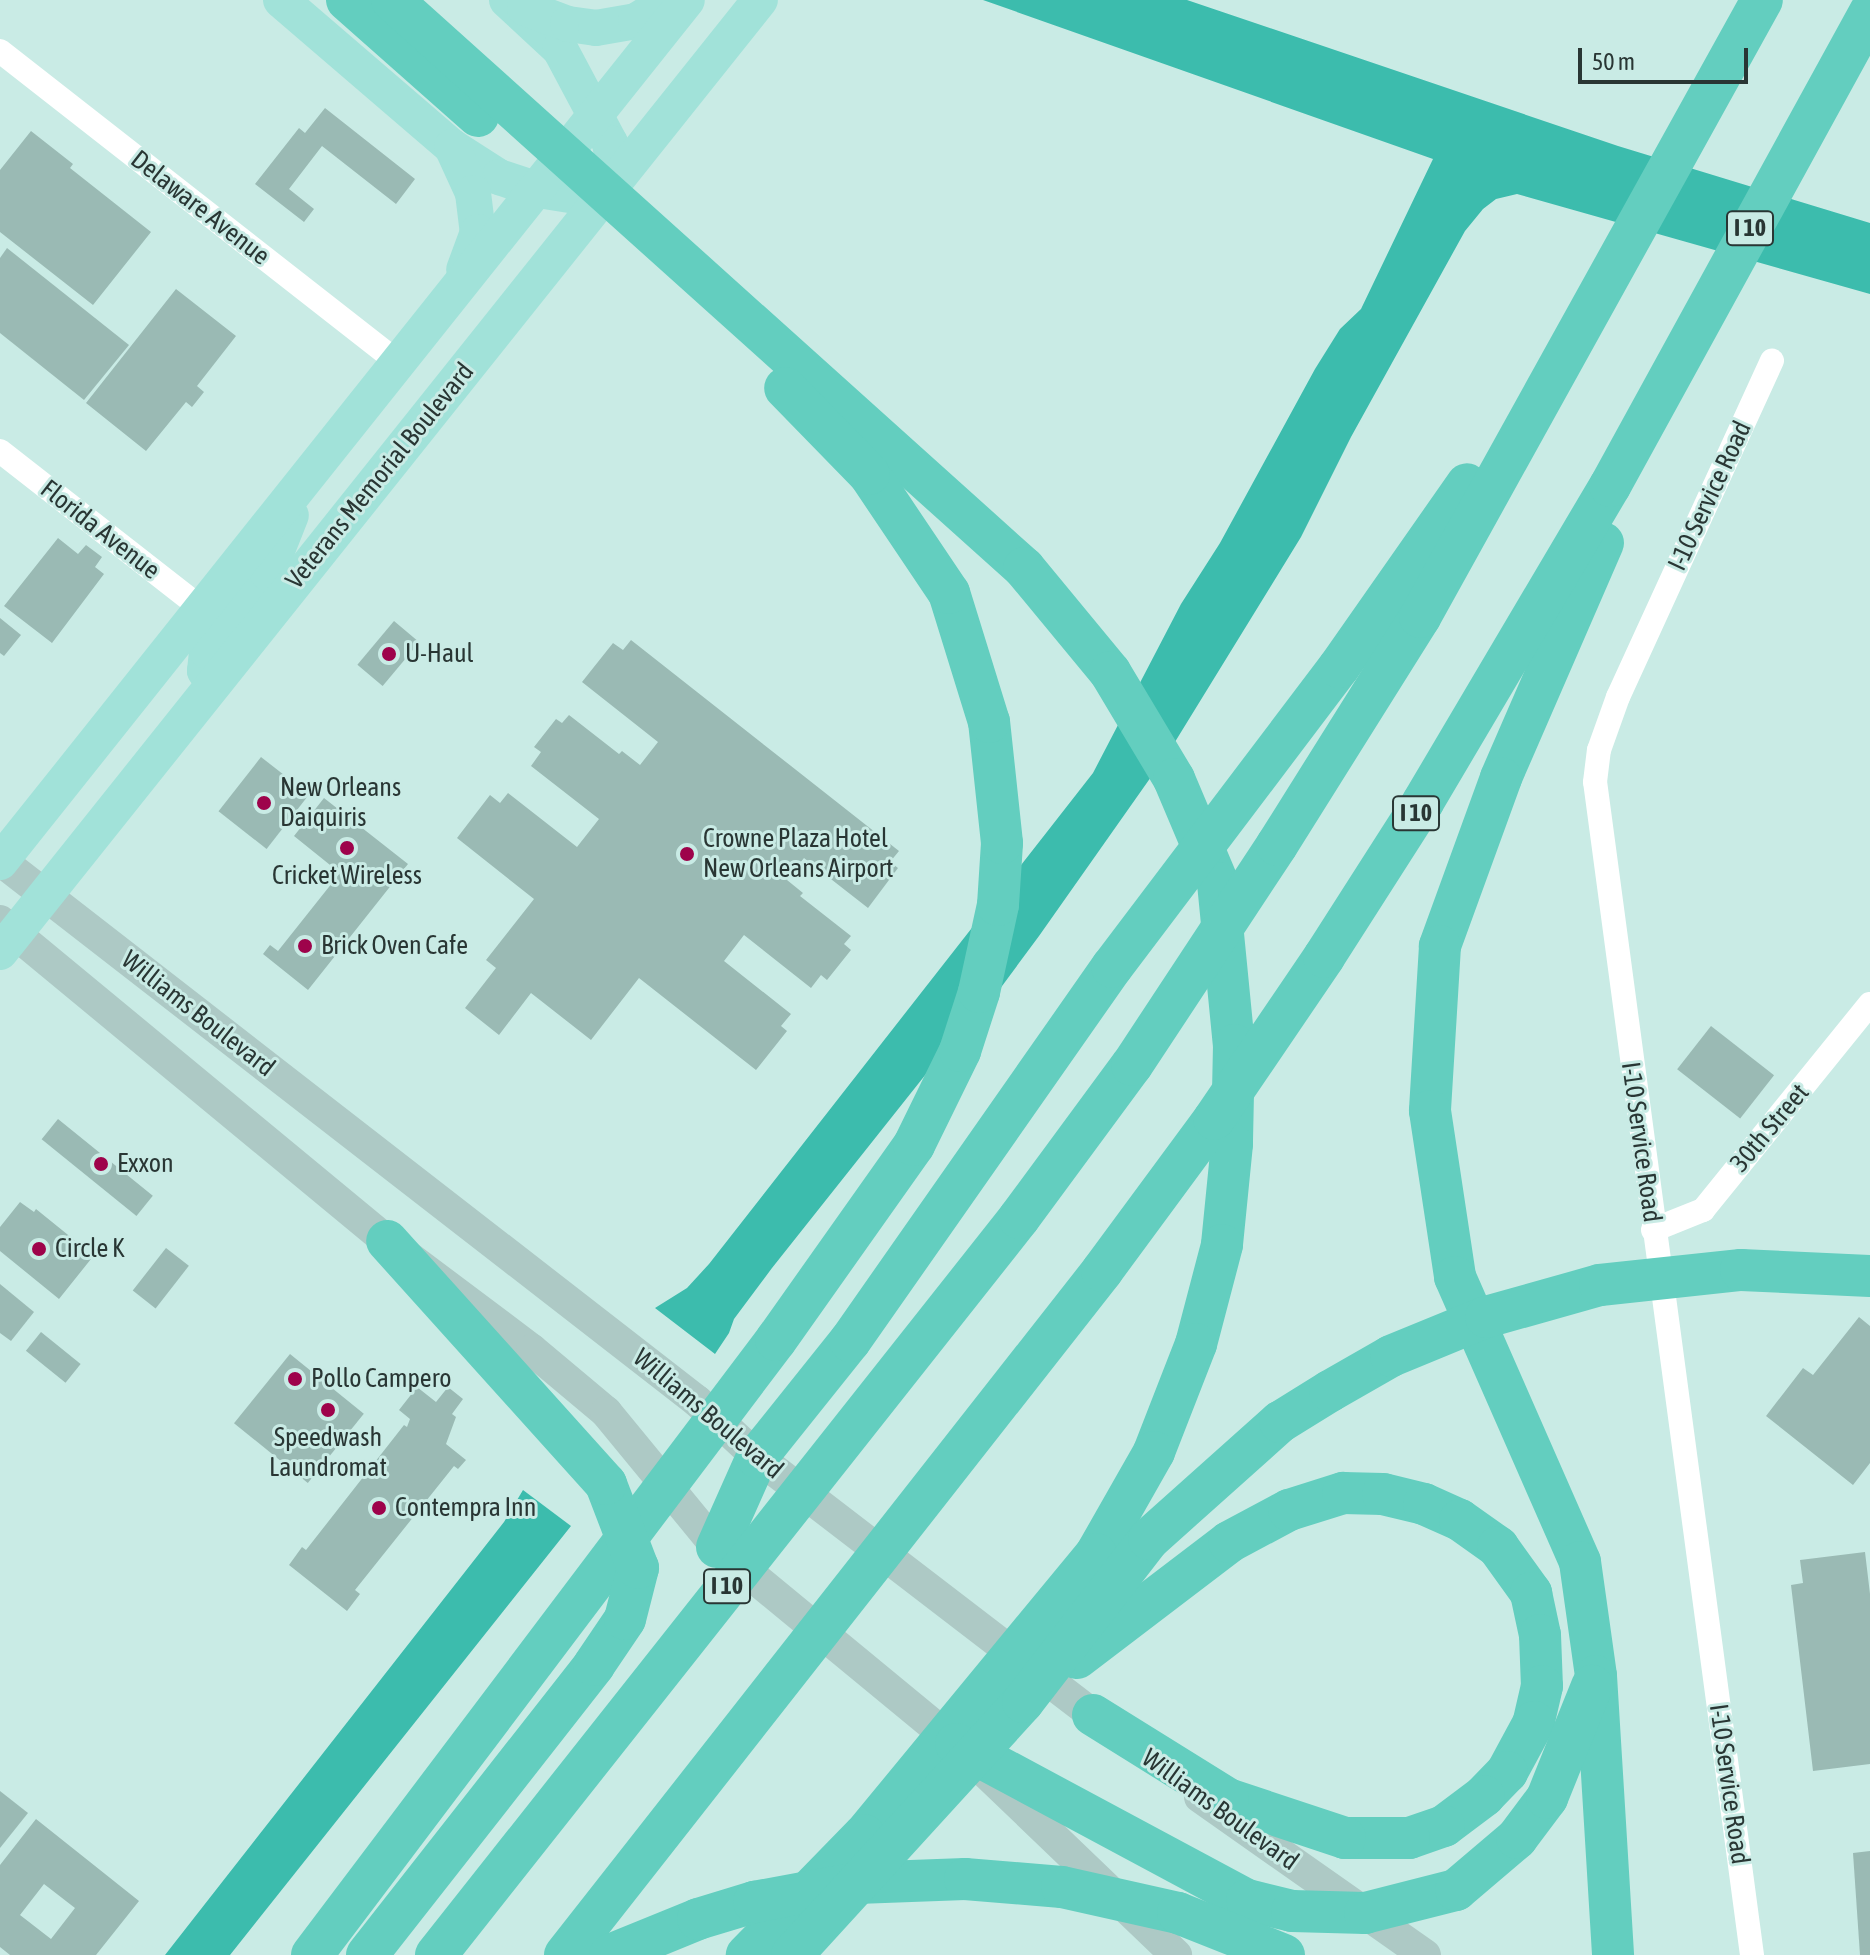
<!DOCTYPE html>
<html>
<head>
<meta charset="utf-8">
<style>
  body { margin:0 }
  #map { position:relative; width:1870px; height:1955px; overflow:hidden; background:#c9ebe5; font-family:"Asap Condensed",sans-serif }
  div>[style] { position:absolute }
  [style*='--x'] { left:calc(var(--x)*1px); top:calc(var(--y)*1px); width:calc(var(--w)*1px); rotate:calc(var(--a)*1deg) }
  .water>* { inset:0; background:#3cbcad }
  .building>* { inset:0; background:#9abab4; transform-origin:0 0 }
  .minor>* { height:24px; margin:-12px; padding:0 12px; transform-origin:12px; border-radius:12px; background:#fff }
  .secondary>* { height:32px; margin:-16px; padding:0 16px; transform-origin:16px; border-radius:16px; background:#adc9c5 }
  .primary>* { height:36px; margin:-18px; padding:0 18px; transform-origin:18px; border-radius:18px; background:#a1e2d9 }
  .motorway>* { height:42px; margin:-21px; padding:0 21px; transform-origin:21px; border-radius:21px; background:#63cebf }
  .dots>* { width:22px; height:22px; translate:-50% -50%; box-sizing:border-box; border:4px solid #c9ebe5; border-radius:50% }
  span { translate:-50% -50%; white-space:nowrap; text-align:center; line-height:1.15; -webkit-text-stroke:6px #c9ebe5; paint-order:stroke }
  .shield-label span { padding:2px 6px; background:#c9ebe5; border:2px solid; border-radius:6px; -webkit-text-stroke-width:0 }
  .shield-label { font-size:24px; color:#293634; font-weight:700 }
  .street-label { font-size:26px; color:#293634 }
  .poi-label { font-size:26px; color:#293634 }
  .left { translate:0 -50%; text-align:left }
  .scale { position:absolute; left:1578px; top:48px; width:170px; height:36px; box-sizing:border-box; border:4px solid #293634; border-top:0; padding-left:10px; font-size:24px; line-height:28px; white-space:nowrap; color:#293634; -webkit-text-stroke:6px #c9ebe5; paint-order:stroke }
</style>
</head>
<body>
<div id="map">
  <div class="water">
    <div style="clip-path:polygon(983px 0,1187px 0,1618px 146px,1870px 223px,1870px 294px,1517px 194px,1496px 199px,1483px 209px,1465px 231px,1351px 437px,1301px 537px,1170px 750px,1039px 936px,985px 1009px,926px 1074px,772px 1268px,734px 1319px,729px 1333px,715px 1354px,655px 1308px,687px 1288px,709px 1264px,1093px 773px,1181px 604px,1220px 543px,1315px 369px,1340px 329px,1361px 309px,1433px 159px)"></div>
    <div style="clip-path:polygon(523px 1490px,571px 1526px,230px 1955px,165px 1955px,504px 1522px)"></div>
  </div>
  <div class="building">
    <div style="clip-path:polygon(325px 108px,415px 179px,396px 204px,322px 146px,289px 189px,314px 209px,304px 222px,255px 184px,299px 128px,305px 133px)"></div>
    <div style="clip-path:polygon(31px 131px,73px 164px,70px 168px,151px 232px,93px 305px,0 232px,0 170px)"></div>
    <div style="clip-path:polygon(7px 248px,129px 345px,84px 400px,0 333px,0 258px)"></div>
    <div style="clip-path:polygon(176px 289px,236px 336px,197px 386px,204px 392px,192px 407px,186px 402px,146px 451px,86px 403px)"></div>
    <div style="clip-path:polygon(58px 538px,78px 554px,86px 545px,102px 557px,95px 567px,104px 574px,52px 643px,4px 606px)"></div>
    <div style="clip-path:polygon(0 618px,21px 635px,4px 656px,0 653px)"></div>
    <div style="left:394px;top:621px;width:33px;height:57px;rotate:40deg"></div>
    <div style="clip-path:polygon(631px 640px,899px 851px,890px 862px,898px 868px,868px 908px,804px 858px,787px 880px,803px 893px,800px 896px,851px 936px,844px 944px,851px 950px,827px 980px,821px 975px,811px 988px,744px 935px,724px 961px,791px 1014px,781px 1026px,787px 1031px,756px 1070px,639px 978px,591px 1040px,531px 993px,499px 1035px,465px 1008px,496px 968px,486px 960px,534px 899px,457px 838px,490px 795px,500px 803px,508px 793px,577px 847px,599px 819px,531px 766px,541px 752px,534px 747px,556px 719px,562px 723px,569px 715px,619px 754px,622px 751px,640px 765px,658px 742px,582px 682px,613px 643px,623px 650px)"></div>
    <div style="left:261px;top:757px;width:61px;height:69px;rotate:38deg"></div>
    <div style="clip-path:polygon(324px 798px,408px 864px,308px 990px,263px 954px,270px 945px,278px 951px,340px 873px,294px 836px)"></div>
    <div style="left:1711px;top:1026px;width:80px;height:55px;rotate:38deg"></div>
    <div style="left:58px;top:1119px;width:122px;height:26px;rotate:39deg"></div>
    <div style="clip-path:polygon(20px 1202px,34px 1212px,36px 1209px,78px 1243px,75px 1246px,91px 1259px,59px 1299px,0 1251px,0 1227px)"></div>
    <div style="left:166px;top:1248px;width:29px;height:54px;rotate:38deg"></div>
    <div style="clip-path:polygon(0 1284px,34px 1312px,11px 1341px,0 1333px)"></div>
    <div style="clip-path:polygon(1859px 1317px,1870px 1326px,1870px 1463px,1853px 1485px,1766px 1416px,1803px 1368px,1813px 1375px)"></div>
    <div style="left:41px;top:1332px;width:51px;height:24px;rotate:39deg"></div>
    <div style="left:290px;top:1354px;width:95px;height:89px;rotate:39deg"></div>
    <div style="clip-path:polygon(417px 1387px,436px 1402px,448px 1387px,463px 1399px,452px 1414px,456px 1417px,446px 1444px,466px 1460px,458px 1469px,454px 1466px,355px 1590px,360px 1594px,347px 1611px,289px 1565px,302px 1547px,306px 1550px,404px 1425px,407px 1427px,410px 1419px,399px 1410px)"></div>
    <div style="clip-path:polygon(1865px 1552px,1870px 1594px,1870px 1764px,1813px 1771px,1791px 1585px,1803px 1583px,1800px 1560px)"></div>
    <div style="clip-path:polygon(0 1791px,28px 1813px,0 1848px)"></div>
    <div style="clip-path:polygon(evenodd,36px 1819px,139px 1901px,96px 1955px,10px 1955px,0 1947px,0 1865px,36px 1819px,44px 1884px,75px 1908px,51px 1939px,20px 1915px,44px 1884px)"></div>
    <div style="clip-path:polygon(1870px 1851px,1870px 1955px,1860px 1955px,1853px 1853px)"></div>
  </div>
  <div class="minor">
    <div style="--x:0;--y:51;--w:508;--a:38.04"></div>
    <div style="--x:0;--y:451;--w:255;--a:38"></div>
    <div style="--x:1653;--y:1230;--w:54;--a:-21.8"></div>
    <div style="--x:1703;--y:1210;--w:265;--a:-51"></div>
    <div style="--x:1752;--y:1955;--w:1183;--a:-97.62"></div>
    <div style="--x:1595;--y:782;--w:32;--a:-83"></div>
    <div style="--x:1599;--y:750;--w:56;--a:-70.3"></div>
    <div style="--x:1618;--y:697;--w:370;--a:-65.4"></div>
  </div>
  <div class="secondary">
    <div style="--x:0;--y:860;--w:882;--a:37.82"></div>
    <div style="--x:697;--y:1401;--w:82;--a:43"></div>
    <div style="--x:757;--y:1457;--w:445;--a:37.5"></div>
    <div style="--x:0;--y:921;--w:502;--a:39.59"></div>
    <div style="--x:387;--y:1241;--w:181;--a:36.9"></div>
    <div style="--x:532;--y:1350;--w:97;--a:40"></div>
    <div style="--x:606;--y:1412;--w:175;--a:50.6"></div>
    <div style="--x:717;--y:1547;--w:310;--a:39.5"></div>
    <div style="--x:956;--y:1744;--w:305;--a:43.8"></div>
    <div style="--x:1200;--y:1797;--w:275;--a:35.1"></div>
  </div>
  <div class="primary">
    <div style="--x:281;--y:0;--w:225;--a:40.7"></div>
    <div style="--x:452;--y:147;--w:56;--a:32.6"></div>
    <div style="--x:499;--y:177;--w:41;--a:18.4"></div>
    <div style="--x:538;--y:190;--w:64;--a:9"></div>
    <div style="--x:507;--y:0;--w:72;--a:42.8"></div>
    <div style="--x:560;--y:49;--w:106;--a:62"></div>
    <div style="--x:610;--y:143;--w:37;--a:81"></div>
    <div style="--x:525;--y:8;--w:46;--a:20.4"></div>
    <div style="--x:568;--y:24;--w:28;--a:8"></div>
    <div style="--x:596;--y:28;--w:41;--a:-9.9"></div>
    <div style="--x:636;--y:21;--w:39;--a:-32"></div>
    <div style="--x:452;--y:147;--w:51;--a:65.5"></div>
    <div style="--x:473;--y:193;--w:39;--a:83"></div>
    <div style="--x:478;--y:232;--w:40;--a:110.2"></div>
    <div style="--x:215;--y:682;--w:15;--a:-132"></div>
    <div style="--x:205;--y:671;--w:20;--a:-84"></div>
    <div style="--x:207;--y:651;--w:99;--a:-52"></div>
    <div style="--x:268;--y:573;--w:62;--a:-68.4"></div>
    <div style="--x:0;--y:862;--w:1102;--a:-51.45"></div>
    <div style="--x:0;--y:952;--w:1218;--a:-51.4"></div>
  </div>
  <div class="motorway">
    <div style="--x:347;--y:0;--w:175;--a:41.5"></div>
    <div style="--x:392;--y:0;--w:850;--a:41.95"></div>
    <div style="--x:1024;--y:568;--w:135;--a:50.4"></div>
    <div style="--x:1110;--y:672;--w:125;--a:59.1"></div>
    <div style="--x:1174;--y:779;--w:113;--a:67.1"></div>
    <div style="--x:1218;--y:883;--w:163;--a:84.4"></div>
    <div style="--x:1234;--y:1045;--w:99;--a:91.2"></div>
    <div style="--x:1232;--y:1144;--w:101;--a:95.7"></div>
    <div style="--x:1222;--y:1245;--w:102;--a:104.7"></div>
    <div style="--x:1196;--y:1344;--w:116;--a:111.3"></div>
    <div style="--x:1154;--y:1452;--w:117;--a:119.6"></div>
    <div style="--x:1096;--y:1554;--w:364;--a:129.5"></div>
    <div style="--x:864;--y:1835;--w:168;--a:134.3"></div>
    <div style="--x:1603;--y:543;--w:256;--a:113.5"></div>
    <div style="--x:1501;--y:778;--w:179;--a:110"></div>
    <div style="--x:1440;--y:946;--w:165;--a:93.5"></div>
    <div style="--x:1430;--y:1111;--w:168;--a:81.4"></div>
    <div style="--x:1455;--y:1277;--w:311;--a:66.3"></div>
    <div style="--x:1580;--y:1562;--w:115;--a:82"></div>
    <div style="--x:1596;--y:1676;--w:280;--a:86.5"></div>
    <div style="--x:717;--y:1547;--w:98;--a:-66"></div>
    <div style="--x:757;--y:1457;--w:149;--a:-51.3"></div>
    <div style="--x:850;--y:1341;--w:457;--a:-55"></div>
    <div style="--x:1112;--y:967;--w:376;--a:-52.9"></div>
    <div style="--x:1339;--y:667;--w:223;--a:-55"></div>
    <div style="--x:1077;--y:1658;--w:191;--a:-37.3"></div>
    <div style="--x:1229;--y:1542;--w:68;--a:-28.1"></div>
    <div style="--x:1289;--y:1510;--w:57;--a:-17.5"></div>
    <div style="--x:1343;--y:1493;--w:40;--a:1.4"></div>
    <div style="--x:1383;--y:1494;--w:42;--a:13.7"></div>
    <div style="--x:1424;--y:1504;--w:39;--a:24"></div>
    <div style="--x:1460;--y:1520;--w:47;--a:35.4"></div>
    <div style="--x:1498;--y:1547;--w:57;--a:54.3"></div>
    <div style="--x:1531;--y:1593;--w:43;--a:77.9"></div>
    <div style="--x:1540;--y:1635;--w:51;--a:87.8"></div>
    <div style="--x:1542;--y:1686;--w:37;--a:103"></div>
    <div style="--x:1534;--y:1722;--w:57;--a:118.4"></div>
    <div style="--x:1507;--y:1772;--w:33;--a:134"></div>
    <div style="--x:1484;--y:1796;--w:50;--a:143.1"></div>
    <div style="--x:1444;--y:1826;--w:37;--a:161"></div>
    <div style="--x:1409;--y:1838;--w:64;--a:180"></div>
    <div style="--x:1345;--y:1838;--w:123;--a:-161.6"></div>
    <div style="--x:1228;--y:1799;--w:159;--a:-148.1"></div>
    <div style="--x:956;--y:1744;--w:330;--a:28.2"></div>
    <div style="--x:1247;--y:1900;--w:46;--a:13.7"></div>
    <div style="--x:1292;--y:1911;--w:73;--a:1.6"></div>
    <div style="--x:1365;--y:1913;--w:94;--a:-14.2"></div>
    <div style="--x:1456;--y:1890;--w:80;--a:-40.4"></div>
    <div style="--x:1517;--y:1838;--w:50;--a:-53.1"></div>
    <div style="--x:1547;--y:1798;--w:121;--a:-68.1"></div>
    <div style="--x:312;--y:1955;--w:770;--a:-52.97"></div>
    <div style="--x:776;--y:1340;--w:239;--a:-54.7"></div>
    <div style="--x:914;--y:1145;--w:105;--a:-63.9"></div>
    <div style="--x:960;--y:1051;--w:62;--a:-72.1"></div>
    <div style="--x:979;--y:992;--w:89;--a:-77.7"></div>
    <div style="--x:998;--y:905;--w:62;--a:-86.3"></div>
    <div style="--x:1002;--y:843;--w:122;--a:-96.1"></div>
    <div style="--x:989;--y:722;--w:135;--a:-107.2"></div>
    <div style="--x:949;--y:593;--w:143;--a:-123.9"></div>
    <div style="--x:869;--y:474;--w:120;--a:-134.3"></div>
    <div style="--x:367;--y:1955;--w:368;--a:-51.9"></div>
    <div style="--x:594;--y:1665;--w:55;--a:-56"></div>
    <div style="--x:625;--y:1619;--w:53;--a:-75.7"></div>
    <div style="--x:638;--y:1568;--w:90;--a:-110.9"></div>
    <div style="--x:606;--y:1484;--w:327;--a:-132"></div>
    <div style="--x:436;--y:1955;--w:940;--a:-51.65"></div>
    <div style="--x:1019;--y:1218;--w:190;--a:-53.6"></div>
    <div style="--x:1132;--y:1065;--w:263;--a:-56.6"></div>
    <div style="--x:1277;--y:845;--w:269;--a:-57.9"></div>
    <div style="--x:1420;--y:617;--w:705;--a:-61"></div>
    <div style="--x:565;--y:1955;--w:870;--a:-51.86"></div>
    <div style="--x:1102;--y:1271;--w:189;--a:-53.6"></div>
    <div style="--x:1214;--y:1119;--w:196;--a:-55.8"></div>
    <div style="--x:1324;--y:957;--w:184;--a:-57.4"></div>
    <div style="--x:1423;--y:802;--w:367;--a:-59.4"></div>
    <div style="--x:1610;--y:486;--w:541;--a:-61.25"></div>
    <div style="--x:610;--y:1955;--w:95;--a:-22.2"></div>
    <div style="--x:698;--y:1919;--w:59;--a:-16.9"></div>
    <div style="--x:754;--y:1902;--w:105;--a:-10.5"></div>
    <div style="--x:857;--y:1883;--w:108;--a:-2.1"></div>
    <div style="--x:965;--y:1879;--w:97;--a:4.7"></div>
    <div style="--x:1062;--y:1887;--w:119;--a:12.6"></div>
    <div style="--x:1178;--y:1913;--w:114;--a:21.6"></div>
    <div style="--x:792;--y:1955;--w:343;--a:-47.6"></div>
    <div style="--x:1023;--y:1702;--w:206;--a:-52.3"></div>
    <div style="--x:1149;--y:1539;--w:176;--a:-41.8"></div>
    <div style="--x:1280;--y:1422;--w:59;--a:-31.8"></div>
    <div style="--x:1330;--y:1391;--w:70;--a:-29.8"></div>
    <div style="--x:1391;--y:1356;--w:103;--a:-22.3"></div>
    <div style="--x:1486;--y:1317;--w:118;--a:-15.7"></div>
    <div style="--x:1600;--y:1285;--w:142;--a:-6.1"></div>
    <div style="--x:1741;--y:1270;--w:129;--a:2.7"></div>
  </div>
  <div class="dots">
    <div style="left:389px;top:654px;background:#9e034b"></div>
    <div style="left:264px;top:803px;background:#9e034b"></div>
    <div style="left:347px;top:848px;background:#9e034b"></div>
    <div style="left:687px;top:854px;background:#9e034b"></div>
    <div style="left:305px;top:946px;background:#9e034b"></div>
    <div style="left:101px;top:1164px;background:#9e034b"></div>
    <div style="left:39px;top:1249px;background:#9e034b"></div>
    <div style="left:295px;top:1379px;background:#9e034b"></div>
    <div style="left:328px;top:1410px;background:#9e034b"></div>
    <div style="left:379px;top:1508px;background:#9e034b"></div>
  </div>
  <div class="shield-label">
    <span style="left:1750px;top:228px">I 10</span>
    <span style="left:1416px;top:813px">I 10</span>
    <span style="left:727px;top:1586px">I 10</span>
  </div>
  <div class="street-label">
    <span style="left:200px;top:208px;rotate:38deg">Delaware Avenue</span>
    <span style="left:380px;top:476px;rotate:-51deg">Veterans Memorial Boulevard</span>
    <span style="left:1710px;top:496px;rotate:-65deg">I-10 Service Road</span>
    <span style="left:100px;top:530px;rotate:38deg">Florida Avenue</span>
    <span style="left:198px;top:1014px;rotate:38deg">Williams Boulevard</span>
    <span style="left:1770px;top:1128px;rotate:-50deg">30th Street</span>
    <span style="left:1641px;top:1142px;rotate:82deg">I-10 Service Road</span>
    <span style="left:708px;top:1414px;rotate:40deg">Williams Boulevard</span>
    <span style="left:1729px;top:1784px;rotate:82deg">I-10 Service Road</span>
    <span style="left:1220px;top:1810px;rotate:36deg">Williams Boulevard</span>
  </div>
  <div class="poi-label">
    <span class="left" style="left:405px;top:654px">U-Haul</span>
    <span class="left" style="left:280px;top:803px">New Orleans<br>Daiquiris</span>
    <span class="left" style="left:703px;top:854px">Crowne Plaza Hotel<br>New Orleans Airport</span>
    <span style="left:347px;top:876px">Cricket Wireless</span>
    <span class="left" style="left:321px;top:946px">Brick Oven Cafe</span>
    <span class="left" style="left:117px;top:1164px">Exxon</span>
    <span class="left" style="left:55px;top:1249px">Circle K</span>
    <span class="left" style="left:311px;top:1379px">Pollo Campero</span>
    <span style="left:328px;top:1453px">Speedwash<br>Laundromat</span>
    <span class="left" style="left:395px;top:1508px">Contempra Inn</span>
  </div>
  <div class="scale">50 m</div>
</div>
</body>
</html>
